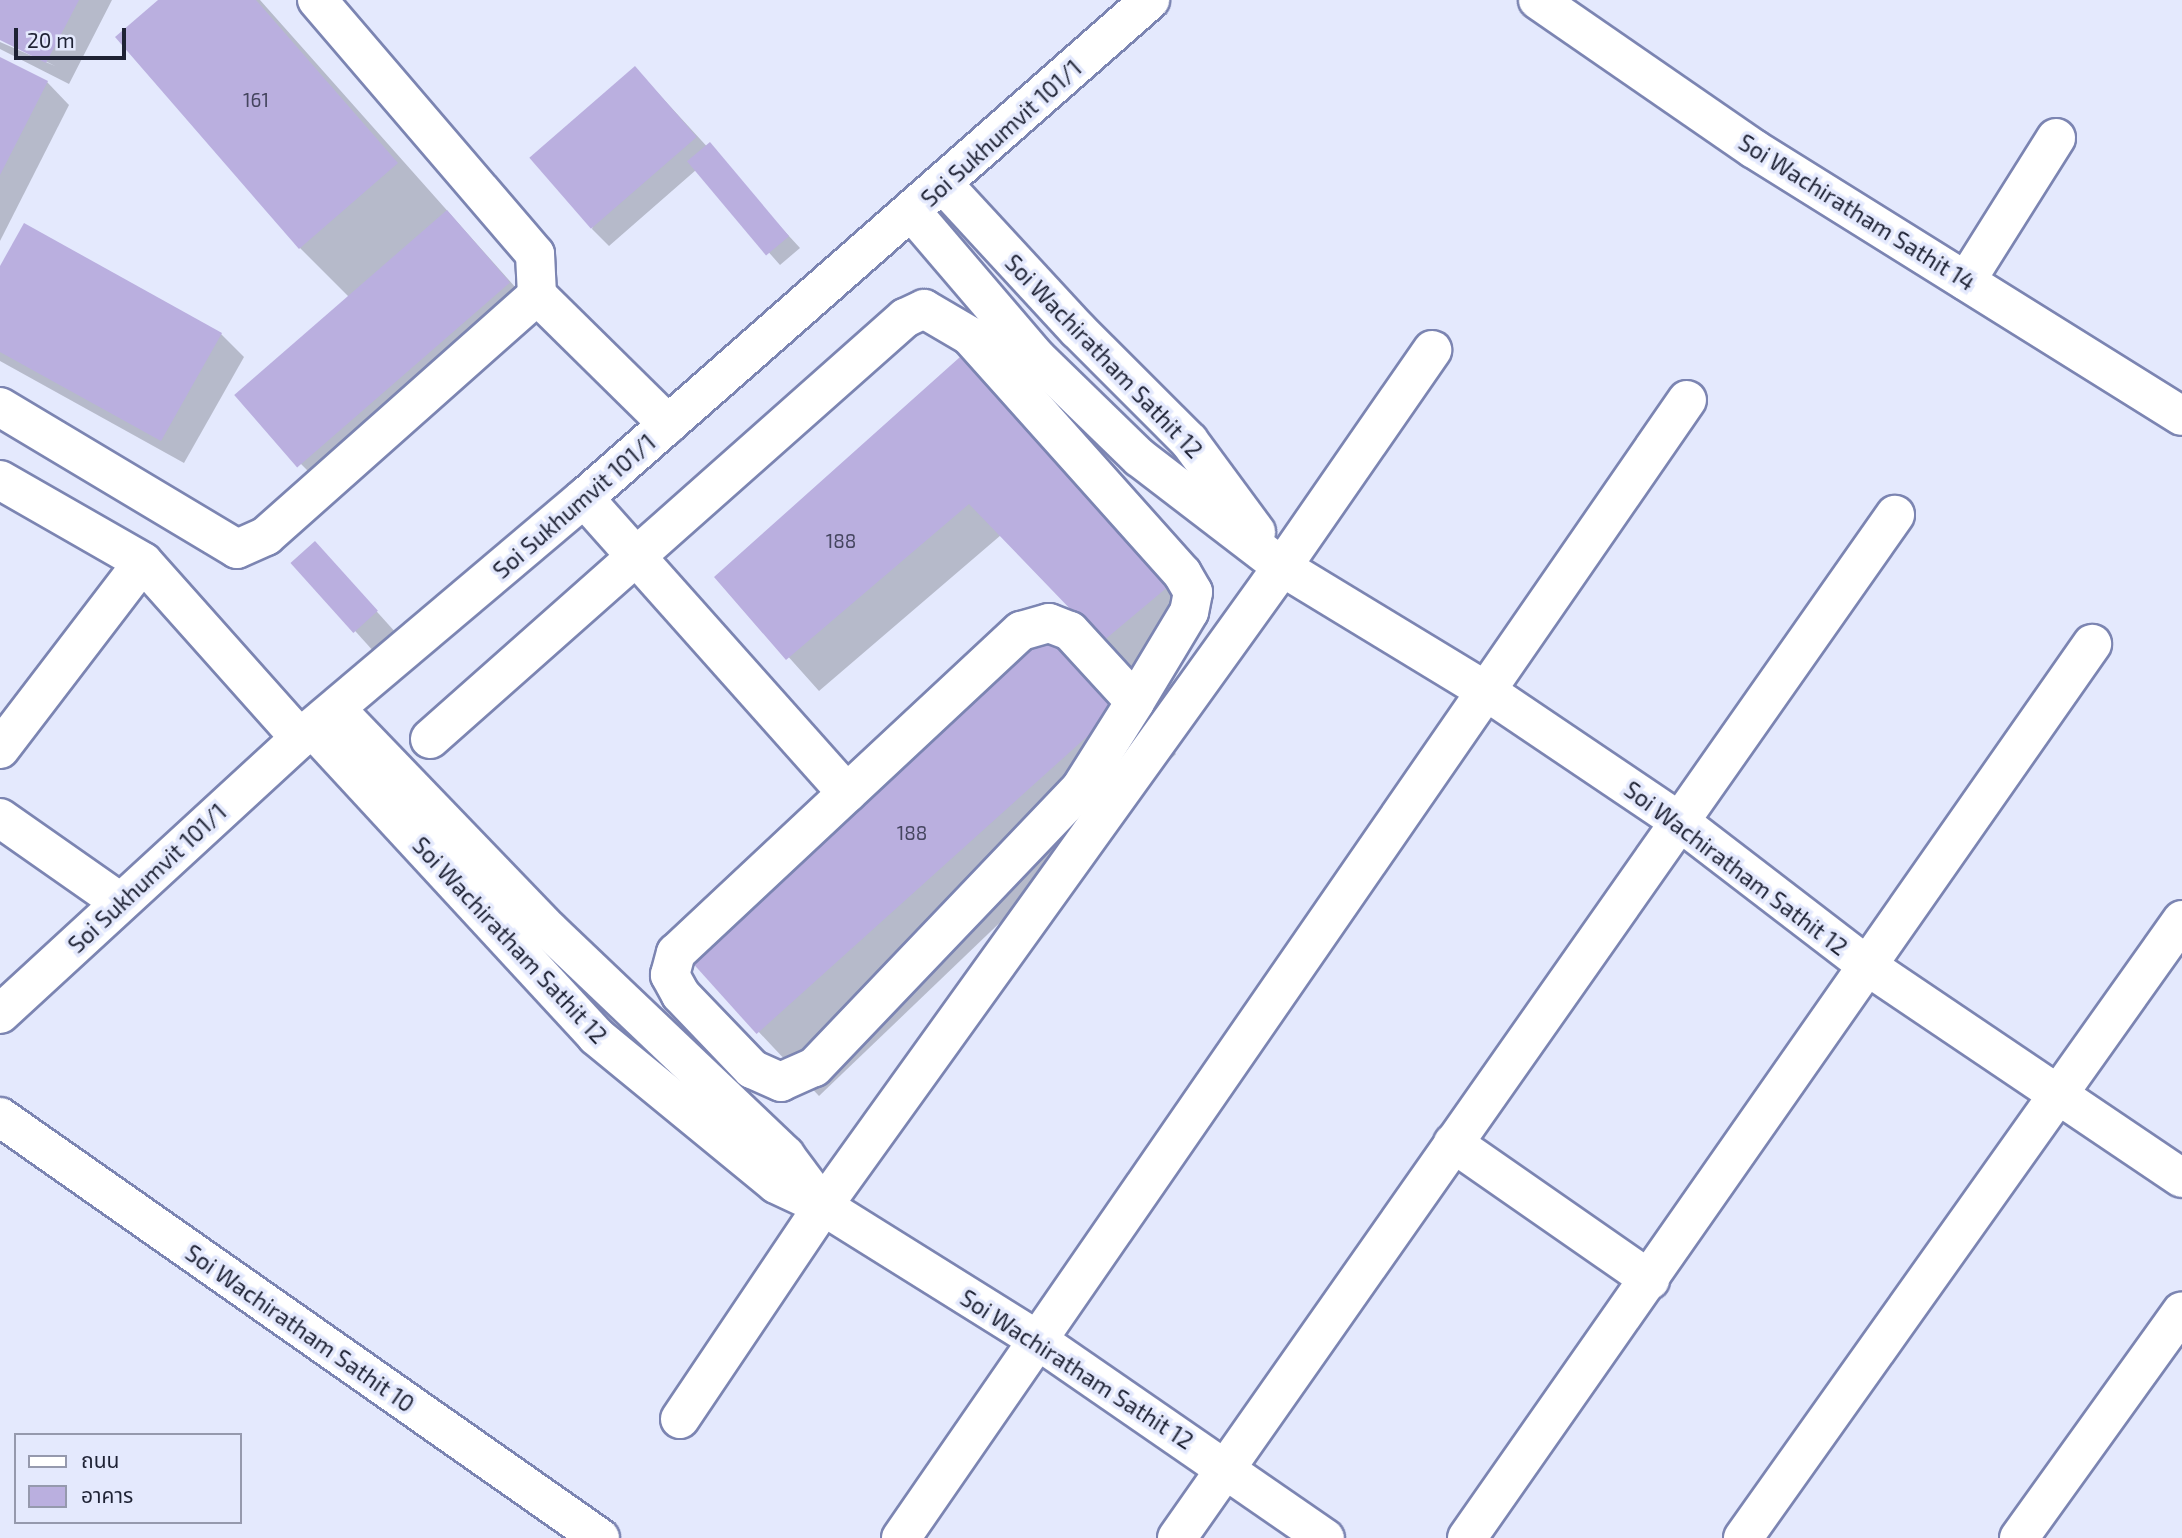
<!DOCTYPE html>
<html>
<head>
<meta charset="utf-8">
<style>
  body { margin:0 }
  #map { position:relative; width:2182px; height:1538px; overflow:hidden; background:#e4e9fd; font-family:"Exo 2","Noto Sans Thai",sans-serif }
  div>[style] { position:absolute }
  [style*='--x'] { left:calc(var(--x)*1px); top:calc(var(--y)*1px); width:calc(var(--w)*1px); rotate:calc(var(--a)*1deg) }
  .shadow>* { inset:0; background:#0003; transform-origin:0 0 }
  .building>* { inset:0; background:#baafdf; transform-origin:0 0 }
  .roads { filter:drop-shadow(2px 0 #7c85b2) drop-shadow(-2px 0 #7c85b2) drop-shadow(0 2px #7c85b2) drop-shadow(0 -2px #7c85b2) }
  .minor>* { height:38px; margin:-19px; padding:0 19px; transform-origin:19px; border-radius:19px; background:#fff }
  span { translate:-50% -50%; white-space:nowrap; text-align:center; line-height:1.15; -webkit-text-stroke:7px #e4e9fd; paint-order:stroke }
  .number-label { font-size:19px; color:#45455f }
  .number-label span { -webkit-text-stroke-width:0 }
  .street-label { font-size:23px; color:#1e2234 }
  .legend { position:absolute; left:14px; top:1433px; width:228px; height:91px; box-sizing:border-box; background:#e4e9fd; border:2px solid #9599ad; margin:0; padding:9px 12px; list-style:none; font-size:21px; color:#1e2234 }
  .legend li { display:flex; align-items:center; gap:14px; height:35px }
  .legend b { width:35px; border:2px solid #9599ad }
  .scale { position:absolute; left:14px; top:28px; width:112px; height:32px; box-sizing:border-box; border:4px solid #1e2234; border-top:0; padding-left:9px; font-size:21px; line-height:24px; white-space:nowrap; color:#1e2234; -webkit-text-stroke:5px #e4e9fd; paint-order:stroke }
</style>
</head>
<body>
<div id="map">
  <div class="shadow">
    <div style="clip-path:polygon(0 0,112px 0,69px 84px,0 49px,0 42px,55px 66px,0 38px)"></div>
    <div style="clip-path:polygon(161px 0,260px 0,540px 315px,330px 493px,299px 462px,348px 296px,300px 248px)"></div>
    <div style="clip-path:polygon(0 59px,47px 82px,69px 105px,0 241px)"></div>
    <div style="clip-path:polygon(635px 68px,800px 248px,780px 265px,696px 170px,609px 246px,592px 229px)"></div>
    <div style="clip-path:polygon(0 270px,221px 334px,244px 357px,184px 463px,0 361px)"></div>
    <div style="clip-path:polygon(960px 359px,1200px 618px,1135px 672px,1001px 535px,819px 691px,717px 577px)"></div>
    <div style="left:315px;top:543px;width:137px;height:29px;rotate:48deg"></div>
    <div style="clip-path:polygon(1108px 679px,1176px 754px,819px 1096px,696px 965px)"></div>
  </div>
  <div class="building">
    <div style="clip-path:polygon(0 0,79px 0,46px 63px,0 40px)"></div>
    <div style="clip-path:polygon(158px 0,256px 0,398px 163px,299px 249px,115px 37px)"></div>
    <div style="clip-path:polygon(0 57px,48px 81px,0 175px)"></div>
    <div style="left:635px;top:66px;width:94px;height:140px;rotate:49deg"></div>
    <div style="left:710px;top:142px;width:123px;height:30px;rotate:50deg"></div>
    <div style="left:447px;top:210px;width:96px;height:282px;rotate:49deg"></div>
    <div style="clip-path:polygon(24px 223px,222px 333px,161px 441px,0 352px,0 266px)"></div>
    <div style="clip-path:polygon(960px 357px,1170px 585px,1102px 642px,969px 504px,786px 660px,714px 577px)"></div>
    <div style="left:315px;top:541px;width:94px;height:33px;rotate:48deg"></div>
    <div style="left:1057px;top:625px;width:103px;height:497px;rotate:48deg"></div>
  </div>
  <div class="roads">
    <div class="minor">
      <div style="--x:1538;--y:0;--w:262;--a:34.6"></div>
      <div style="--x:1754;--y:149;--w:504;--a:31.96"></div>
      <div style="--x:944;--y:185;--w:197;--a:47.3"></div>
      <div style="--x:1078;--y:330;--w:157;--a:45"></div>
      <div style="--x:1189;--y:441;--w:113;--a:53.6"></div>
      <div style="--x:912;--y:212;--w:189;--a:49.5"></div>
      <div style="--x:1035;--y:356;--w:146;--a:44.2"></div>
      <div style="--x:1140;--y:458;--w:179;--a:37.5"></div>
      <div style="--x:1282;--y:567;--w:239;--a:31.3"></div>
      <div style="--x:1486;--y:691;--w:234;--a:34"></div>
      <div style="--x:1680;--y:822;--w:238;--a:37.5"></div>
      <div style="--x:1869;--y:967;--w:377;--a:34"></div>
      <div style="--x:1966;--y:281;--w:169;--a:-57.8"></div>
      <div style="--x:537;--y:295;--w:184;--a:44.6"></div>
      <div style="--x:0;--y:407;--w:276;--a:30.9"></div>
      <div style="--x:237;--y:549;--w:32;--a:-24"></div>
      <div style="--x:266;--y:536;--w:363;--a:-41.6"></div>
      <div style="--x:537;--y:295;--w:41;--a:-92.8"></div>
      <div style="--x:535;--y:254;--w:335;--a:-130.6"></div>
      <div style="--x:0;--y:480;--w:165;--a:29.8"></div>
      <div style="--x:143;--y:562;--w:236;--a:48.3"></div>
      <div style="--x:584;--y:498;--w:395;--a:48.3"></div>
      <div style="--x:847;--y:793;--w:238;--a:-43"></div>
      <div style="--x:1021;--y:631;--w:29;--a:-16"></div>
      <div style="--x:1049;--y:623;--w:22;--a:21"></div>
      <div style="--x:1070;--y:631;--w:96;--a:47.5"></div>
      <div style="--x:1135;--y:702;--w:103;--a:122.3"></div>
      <div style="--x:1080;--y:789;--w:385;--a:133.7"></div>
      <div style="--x:814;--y:1067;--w:36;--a:156"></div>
      <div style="--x:781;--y:1082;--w:32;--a:-156"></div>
      <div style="--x:752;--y:1069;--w:103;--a:-133.8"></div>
      <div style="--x:681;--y:995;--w:23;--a:-119"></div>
      <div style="--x:670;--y:975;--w:23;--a:-75"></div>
      <div style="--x:676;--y:953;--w:234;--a:-43.1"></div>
      <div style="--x:337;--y:710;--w:307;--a:46.1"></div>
      <div style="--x:550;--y:931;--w:325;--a:43.6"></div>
      <div style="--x:785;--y:1155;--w:59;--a:53.3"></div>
      <div style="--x:313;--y:729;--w:418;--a:47.3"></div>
      <div style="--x:596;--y:1036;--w:233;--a:39.4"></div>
      <div style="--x:776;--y:1184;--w:52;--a:25.1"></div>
      <div style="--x:823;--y:1206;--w:251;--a:32"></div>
      <div style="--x:1036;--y:1339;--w:351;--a:34.6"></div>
      <div style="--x:430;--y:739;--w:635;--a:-41.55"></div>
      <div style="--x:905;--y:318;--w:21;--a:-25"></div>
      <div style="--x:924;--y:309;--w:53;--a:30.4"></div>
      <div style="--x:970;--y:336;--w:318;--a:48.2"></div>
      <div style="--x:1182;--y:573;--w:22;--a:60"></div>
      <div style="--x:1193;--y:592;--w:20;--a:101"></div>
      <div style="--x:1189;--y:612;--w:105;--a:121"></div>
      <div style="--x:0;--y:749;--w:235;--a:-52.6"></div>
      <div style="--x:0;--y:818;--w:146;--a:35"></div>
      <div style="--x:0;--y:1014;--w:408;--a:-42.6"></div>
      <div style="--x:300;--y:738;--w:372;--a:-40.2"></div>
      <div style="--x:584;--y:498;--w:754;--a:-41.34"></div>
      <div style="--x:0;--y:1117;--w:733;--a:35.06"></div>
      <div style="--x:1453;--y:1143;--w:240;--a:34.8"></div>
      <div style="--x:680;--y:1419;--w:257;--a:-56.1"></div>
      <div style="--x:823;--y:1206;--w:787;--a:-54.31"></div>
      <div style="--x:1282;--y:567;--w:264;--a:-55.3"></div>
      <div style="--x:901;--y:1538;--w:1383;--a:-55.37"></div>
      <div style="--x:1177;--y:1538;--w:1250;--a:-54.94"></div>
      <div style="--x:1467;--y:1538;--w:1091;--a:-55.04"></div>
      <div style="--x:1743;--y:1538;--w:758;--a:-54.61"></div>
      <div style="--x:2019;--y:1538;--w:279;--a:-54.3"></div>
    </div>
  </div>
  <div class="number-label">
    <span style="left:256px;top:100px">161</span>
    <span style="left:841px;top:541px">188</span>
    <span style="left:912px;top:833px">188</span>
  </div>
  <div class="street-label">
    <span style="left:1001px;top:133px;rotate:-42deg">Soi Sukhumvit 101/1</span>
    <span style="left:1857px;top:212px;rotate:32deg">Soi Wachiratham Sathit 14</span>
    <span style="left:1104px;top:356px;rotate:46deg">Soi Wachiratham Sathit 12</span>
    <span style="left:574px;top:506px;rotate:-41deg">Soi Sukhumvit 101/1</span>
    <span style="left:1736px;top:868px;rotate:37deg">Soi Wachiratham Sathit 12</span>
    <span style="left:147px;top:878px;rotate:-43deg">Soi Sukhumvit 101/1</span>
    <span style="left:510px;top:940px;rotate:47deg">Soi Wachiratham Sathit 12</span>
    <span style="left:300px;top:1328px;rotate:35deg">Soi Wachiratham Sathit 10</span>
    <span style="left:1077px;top:1369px;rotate:33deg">Soi Wachiratham Sathit 12</span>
  </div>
  <ul class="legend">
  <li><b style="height:9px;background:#fff"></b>ถนน</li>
  <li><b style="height:19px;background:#baafdf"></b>อาคาร</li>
  </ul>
  <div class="scale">20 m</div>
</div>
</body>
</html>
